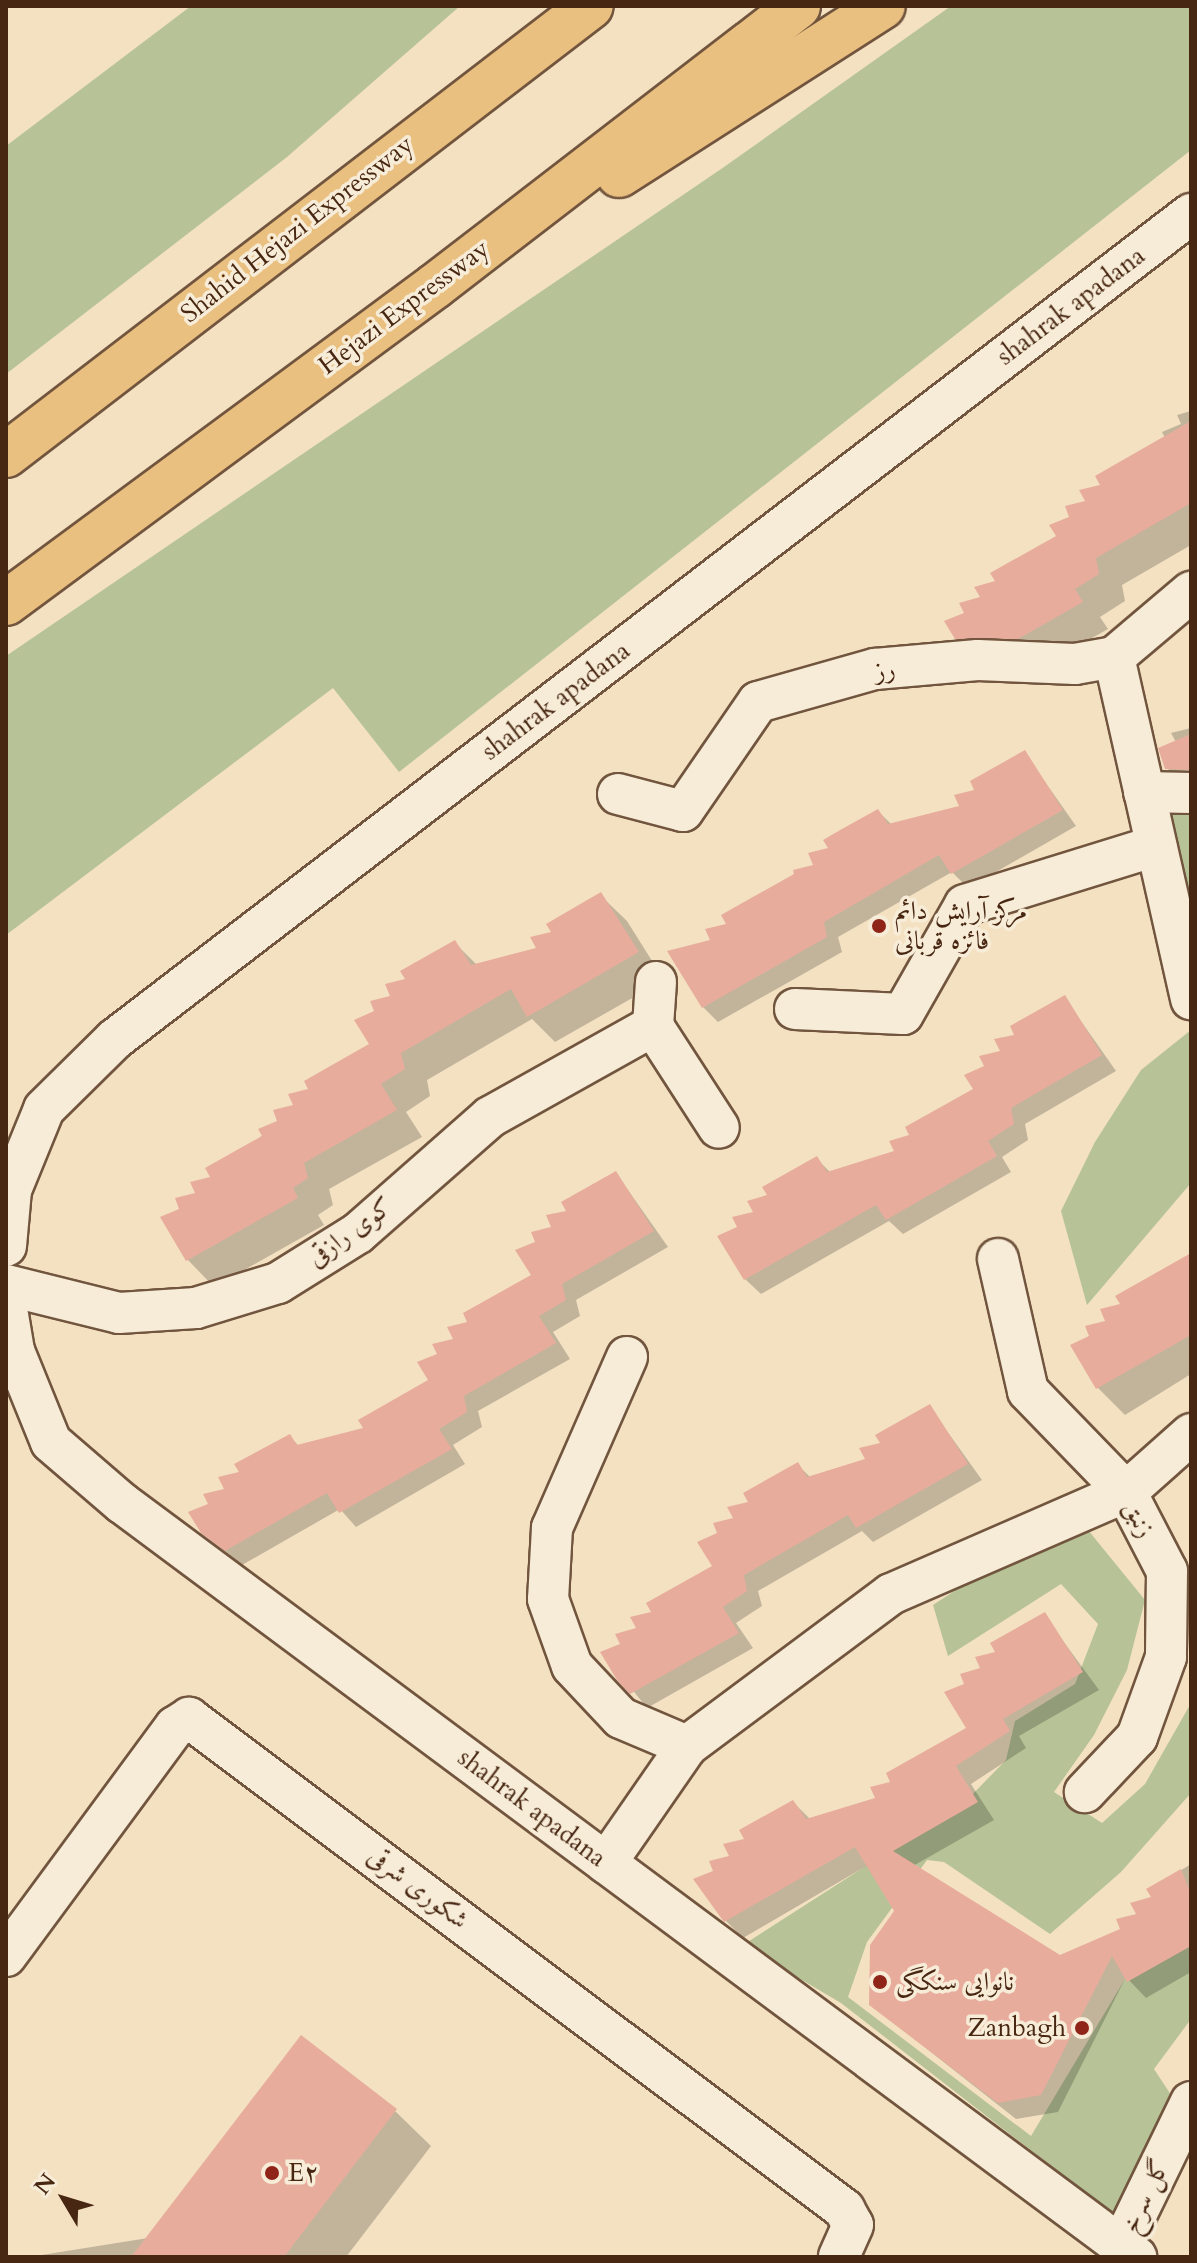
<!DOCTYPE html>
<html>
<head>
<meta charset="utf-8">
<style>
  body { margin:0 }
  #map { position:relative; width:1197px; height:2263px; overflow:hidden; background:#f3e1c2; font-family:Cardo,Amiri,serif }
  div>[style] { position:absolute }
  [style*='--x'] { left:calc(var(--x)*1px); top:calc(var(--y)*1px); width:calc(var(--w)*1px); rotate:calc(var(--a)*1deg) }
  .green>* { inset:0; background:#b7c396 }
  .shadow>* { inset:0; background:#0003 }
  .building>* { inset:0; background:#e7ac9c }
  .roads { filter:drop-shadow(2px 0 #72553e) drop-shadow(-2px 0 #72553e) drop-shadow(0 2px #72553e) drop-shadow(0 -2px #72553e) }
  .street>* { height:40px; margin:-20px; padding:0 20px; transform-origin:20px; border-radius:20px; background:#f7ecd7 }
  .highway>* { height:44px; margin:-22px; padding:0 22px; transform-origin:22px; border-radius:22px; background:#eac081 }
  .dots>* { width:22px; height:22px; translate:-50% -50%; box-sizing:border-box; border:4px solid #f7ecd7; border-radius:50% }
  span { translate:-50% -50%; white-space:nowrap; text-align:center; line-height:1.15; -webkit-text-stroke:7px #f7ecd7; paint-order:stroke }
  .street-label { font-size:26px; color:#472612 }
  .poi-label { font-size:26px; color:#472612 }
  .left { translate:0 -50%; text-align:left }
  .right { translate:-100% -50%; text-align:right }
  .frame { position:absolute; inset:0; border:8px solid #472612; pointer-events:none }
  .north { position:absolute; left:24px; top:2159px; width:80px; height:80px; -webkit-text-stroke:6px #f7ecd7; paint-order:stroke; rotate:308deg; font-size:22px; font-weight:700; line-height:32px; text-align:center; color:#472612 }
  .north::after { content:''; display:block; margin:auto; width:28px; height:36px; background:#472612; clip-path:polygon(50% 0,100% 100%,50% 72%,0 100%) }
</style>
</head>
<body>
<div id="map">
  <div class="green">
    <div style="clip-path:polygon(191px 6px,460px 6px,287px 157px,6px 374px,6px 146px)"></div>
    <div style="clip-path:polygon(951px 6px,1191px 6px,1191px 150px,399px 772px,333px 688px,6px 935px,6px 656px,724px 167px)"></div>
    <div style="clip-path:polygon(1166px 812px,1191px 814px,1191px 910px)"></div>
    <div style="clip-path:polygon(1191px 1030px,1191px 1183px,1087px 1305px,1061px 1211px,1095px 1142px,1141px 1070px)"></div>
    <div style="clip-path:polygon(1088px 1530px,1145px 1600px,1127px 1670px,1094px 1735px,1054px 1792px,1102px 1823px,1145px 1784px,1191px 1703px,1191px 1793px,1121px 1872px,1050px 1934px,944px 1862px,927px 1860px,867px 1942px,848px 1997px,1031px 2136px,1125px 1979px,1191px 1936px,1191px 2019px,1154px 2069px,1173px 2098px,1118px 2218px,841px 2003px,743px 1945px,964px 1803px,1006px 1760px,1015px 1721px,1075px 1684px,1098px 1624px,1061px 1584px,948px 1656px,933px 1605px,999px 1562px)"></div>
  </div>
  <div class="shadow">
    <div style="clip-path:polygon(1191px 411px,1191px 545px,1122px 585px,1125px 601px,1100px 617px,1108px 629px,1046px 664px,983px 665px,956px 638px,966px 614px,1058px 537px,1103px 486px,1165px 438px,1162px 432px,1181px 424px,1177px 415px)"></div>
    <div style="clip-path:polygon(1191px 728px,1191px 784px,1183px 784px,1167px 768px,1176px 742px,1171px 733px)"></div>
    <div style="clip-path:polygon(1024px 752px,1076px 826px,968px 888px,952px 872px,838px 937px,842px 952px,718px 1022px,703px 1007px,713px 941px,729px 925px,816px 866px,878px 811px,892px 825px,962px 807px)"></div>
    <div style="clip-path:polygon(600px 895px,627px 921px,664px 980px,555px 1042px,532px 1019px,427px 1080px,430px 1096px,406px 1112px,422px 1137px,329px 1189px,333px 1205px,318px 1215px,324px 1225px,214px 1287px,188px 1260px,162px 1218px,182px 1210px,311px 1090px,372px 1045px,377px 1012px,408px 981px,454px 942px,478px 966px,539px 950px)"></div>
    <div style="clip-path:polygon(1064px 997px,1116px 1071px,1025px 1124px,1028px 1140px,1002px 1157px,1011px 1172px,903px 1234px,889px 1221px,761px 1294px,745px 1279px,739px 1228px,770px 1197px,817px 1159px,831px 1173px,897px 1153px,975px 1089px,986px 1068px)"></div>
    <div style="clip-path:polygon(616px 1173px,668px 1247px,576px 1300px,580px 1316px,553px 1332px,570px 1359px,478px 1411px,482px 1427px,453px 1445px,465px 1464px,356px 1527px,340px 1509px,242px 1565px,202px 1532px,211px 1505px,289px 1436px,300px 1447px,366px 1429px,431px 1381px,439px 1355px,470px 1323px,533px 1276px,537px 1243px)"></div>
    <div style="clip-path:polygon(1191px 1257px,1191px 1374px,1125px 1415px,1098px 1388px,1073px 1346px,1092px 1337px,1123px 1306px)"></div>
    <div style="clip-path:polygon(929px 1406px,982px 1480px,873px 1542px,862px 1531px,758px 1591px,762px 1606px,736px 1623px,753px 1648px,647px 1708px,603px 1653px,622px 1645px,715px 1567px,720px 1534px,798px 1465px,811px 1478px,867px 1461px)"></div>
    <div style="clip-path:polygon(1044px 1615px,1099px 1690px,1019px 1736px,1026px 1748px,971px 1784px,994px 1820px,913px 1866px,1060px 1957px,1123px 1930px,1154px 1899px,1149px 1890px,1191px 1864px,1191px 1972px,1146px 1998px,1126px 1977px,1058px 2112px,1016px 2119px,871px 2005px,896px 1911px,868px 1865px,743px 1938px,726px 1921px,716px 1872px,793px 1802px,810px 1819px,878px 1799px,969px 1729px,967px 1685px)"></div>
    <div style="clip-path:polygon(395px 2111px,431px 2146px,346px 2257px,29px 2257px,148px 2238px)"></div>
  </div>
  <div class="building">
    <div style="clip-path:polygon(1191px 421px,1191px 503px,1096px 558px,1099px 574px,1075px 589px,1083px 602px,1018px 639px,955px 639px,944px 621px,964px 613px,959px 603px,980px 597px,974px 587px,995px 581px,990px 573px,1056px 536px,1049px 525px,1069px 517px,1065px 506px,1085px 501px,1079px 490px,1100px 485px,1095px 476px)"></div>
    <div style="clip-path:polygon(1191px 734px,1191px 770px,1165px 769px,1158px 748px)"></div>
    <div style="clip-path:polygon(1025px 750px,1063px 810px,951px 874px,939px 855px,824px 922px,827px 937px,702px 1008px,667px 951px,710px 940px,705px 929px,726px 924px,721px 915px,794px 874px,793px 870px,813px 865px,808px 853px,828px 848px,823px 840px,842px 829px,878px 809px,888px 824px,959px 806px,954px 795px,974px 790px,970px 781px)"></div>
    <div style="clip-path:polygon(601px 892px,639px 952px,527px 1017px,511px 989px,401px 1053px,405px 1069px,381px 1084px,397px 1110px,304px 1163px,308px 1178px,293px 1188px,298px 1198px,186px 1261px,160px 1217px,179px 1209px,175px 1198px,195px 1193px,190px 1182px,210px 1177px,205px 1168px,262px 1136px,258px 1129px,277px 1121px,273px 1110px,293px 1105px,288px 1094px,308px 1089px,304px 1081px,369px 1044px,354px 1020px,374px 1011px,370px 1001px,390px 996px,385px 984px,405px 979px,400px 971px,455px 940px,471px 965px,536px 948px,530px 937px,551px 932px,546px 924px)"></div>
    <div style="clip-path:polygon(1065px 995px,1102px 1055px,1011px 1108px,1014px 1124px,988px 1141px,997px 1156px,886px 1220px,876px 1205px,744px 1280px,717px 1236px,737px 1227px,732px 1217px,753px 1212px,747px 1201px,767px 1195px,762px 1187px,817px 1156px,827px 1172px,894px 1151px,889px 1141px,909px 1135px,905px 1127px,973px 1089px,964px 1075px,984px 1066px,979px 1056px,1000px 1051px,994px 1039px,1014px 1035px,1010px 1026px)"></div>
    <div style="clip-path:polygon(616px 1171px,654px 1231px,562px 1284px,566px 1300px,539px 1316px,556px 1343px,464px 1396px,467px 1412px,439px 1429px,452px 1449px,339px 1513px,327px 1493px,225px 1551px,201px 1533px,188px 1512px,208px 1504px,203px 1494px,224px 1489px,218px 1477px,239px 1472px,234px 1464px,290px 1434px,297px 1445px,363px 1428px,358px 1420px,428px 1380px,417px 1362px,437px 1354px,432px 1344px,453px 1339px,447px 1327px,467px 1322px,463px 1313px,531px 1275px,515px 1250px,535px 1242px,531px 1232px,551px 1227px,546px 1215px,566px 1211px,561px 1202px)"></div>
    <div style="clip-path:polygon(1191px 1253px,1191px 1335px,1096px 1389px,1070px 1345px,1089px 1336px,1085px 1326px,1105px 1321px,1100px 1309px,1120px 1304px,1115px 1296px)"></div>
    <div style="clip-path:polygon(930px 1404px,968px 1464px,856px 1528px,848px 1515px,744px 1575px,747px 1591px,723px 1607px,739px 1633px,630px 1694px,617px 1680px,600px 1652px,620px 1644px,615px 1634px,636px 1628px,630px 1617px,651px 1612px,646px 1603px,712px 1566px,697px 1542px,717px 1533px,713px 1523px,733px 1518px,727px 1507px,748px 1502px,743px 1493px,798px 1462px,807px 1477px,865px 1459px,859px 1448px,880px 1443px,875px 1435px)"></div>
    <div style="clip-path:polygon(1045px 1612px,1083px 1672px,1003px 1719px,1010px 1731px,956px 1766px,978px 1802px,893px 1851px,1060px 1955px,1120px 1929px,1116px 1919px,1136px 1914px,1130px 1903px,1151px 1897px,1146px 1889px,1181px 1869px,1191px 1894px,1191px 1946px,1127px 1982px,1112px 1956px,1041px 2095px,998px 2103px,869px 2005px,870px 1945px,894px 1911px,855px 1847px,724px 1922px,693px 1879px,713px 1871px,709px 1861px,729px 1856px,723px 1844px,744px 1839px,739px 1830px,793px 1800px,806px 1819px,875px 1798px,870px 1787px,890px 1782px,886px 1773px,966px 1728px,944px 1692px,964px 1684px,960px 1674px,980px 1668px,975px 1657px,995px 1652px,990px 1643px)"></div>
    <div style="clip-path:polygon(301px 2035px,397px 2109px,284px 2257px,131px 2257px)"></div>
  </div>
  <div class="roads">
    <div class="street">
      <div style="--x:1114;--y:657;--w:351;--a:77.3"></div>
      <div style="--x:1144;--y:792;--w:47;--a:1.2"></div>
      <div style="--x:618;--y:794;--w:67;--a:14.7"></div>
      <div style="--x:683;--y:811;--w:132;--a:-55.5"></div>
      <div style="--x:758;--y:702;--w:122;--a:-15.8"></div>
      <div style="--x:875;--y:669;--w:103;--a:-5"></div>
      <div style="--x:978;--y:660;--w:97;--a:2.4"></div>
      <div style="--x:1075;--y:664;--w:40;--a:-10"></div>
      <div style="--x:1114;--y:657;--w:101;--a:-40.2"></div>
      <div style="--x:656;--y:982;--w:44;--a:93.9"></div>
      <div style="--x:653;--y:1026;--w:121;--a:57.1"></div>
      <div style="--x:795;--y:1009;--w:108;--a:2.7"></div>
      <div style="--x:903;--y:1014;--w:125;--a:-60.4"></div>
      <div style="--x:965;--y:905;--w:200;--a:-17.2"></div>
      <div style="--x:6;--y:1246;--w:56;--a:-84.9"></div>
      <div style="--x:11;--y:1190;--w:87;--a:-67.8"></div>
      <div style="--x:44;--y:1109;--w:100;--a:-44.6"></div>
      <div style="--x:115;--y:1039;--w:1356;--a:-37.48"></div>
      <div style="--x:998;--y:1259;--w:135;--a:77.2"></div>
      <div style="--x:1028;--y:1391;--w:141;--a:45.9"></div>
      <div style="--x:1126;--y:1492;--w:89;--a:62.6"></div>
      <div style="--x:1167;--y:1571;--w:86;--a:90.7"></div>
      <div style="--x:1166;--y:1657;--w:85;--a:109.9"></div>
      <div style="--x:1137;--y:1737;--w:76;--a:133.4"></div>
      <div style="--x:6;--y:1285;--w:116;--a:13.9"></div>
      <div style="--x:119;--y:1313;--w:77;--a:-3.7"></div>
      <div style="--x:196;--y:1308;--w:86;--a:-17"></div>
      <div style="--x:278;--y:1283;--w:94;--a:-32"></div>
      <div style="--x:358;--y:1233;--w:176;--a:-41.3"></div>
      <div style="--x:490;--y:1117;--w:187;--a:-29.2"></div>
      <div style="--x:6;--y:1303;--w:49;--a:80.5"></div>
      <div style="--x:14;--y:1351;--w:98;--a:67.9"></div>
      <div style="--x:51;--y:1442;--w:94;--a:40.7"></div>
      <div style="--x:122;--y:1503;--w:1264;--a:36.63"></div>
      <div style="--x:627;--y:1357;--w:187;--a:113.7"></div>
      <div style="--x:552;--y:1528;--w:71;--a:93.2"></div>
      <div style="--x:548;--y:1599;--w:71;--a:70.3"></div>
      <div style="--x:572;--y:1666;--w:71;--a:46.7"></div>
      <div style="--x:621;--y:1718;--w:72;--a:23"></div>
      <div style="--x:687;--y:1746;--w:254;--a:-36.7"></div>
      <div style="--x:891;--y:1594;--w:256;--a:-23.5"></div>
      <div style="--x:1126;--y:1492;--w:87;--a:-41.7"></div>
      <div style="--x:606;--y:1863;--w:142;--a:-55.3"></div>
      <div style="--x:6;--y:1956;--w:285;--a:-53.6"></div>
      <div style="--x:175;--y:1727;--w:17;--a:-33"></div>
      <div style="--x:189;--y:1718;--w:819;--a:36.86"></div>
      <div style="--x:844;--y:2209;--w:18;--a:61"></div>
      <div style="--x:853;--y:2225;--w:35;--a:114"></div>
      <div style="--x:1121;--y:2246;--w:160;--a:-64.1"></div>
    </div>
    <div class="highway">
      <div style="--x:619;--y:175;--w:313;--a:-32.6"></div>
      <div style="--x:6;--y:455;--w:737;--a:-37.51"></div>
      <div style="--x:6;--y:603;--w:533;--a:-36.46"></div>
      <div style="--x:435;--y:286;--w:458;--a:-37.6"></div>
    </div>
  </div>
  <div class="dots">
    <div style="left:879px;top:926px;background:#8f2418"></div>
    <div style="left:880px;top:1982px;background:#8f2418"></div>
    <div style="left:1082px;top:2028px;background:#8f2418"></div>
    <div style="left:272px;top:2173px;background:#8f2418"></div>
  </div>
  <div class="street-label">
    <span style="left:297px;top:229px;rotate:-38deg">Shahid Hejazi Expressway</span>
    <span style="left:1071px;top:306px;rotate:-37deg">shahrak apadana</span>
    <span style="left:404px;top:307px;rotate:-37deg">Hejazi Expressway</span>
    <span style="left:885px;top:670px;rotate:-8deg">رز</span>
    <span style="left:556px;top:701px;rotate:-37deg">shahrak apadana</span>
    <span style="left:350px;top:1232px;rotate:-36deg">کوی رازقی</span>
    <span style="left:1139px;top:1519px;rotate:62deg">زنبق</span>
    <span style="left:532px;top:1808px;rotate:37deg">shahrak apadana</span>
    <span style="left:418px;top:1888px;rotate:37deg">شکوری شرقی</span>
    <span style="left:1145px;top:2196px;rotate:-64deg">گل سرخ</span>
  </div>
  <div class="poi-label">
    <span class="left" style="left:895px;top:926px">مرکز آرایش دائم<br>فائزه قربانی</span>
    <span class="left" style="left:896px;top:1982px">نانوایی سنکگی</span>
    <span class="right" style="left:1066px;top:2028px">Zanbagh</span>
    <span class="left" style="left:288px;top:2173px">E۲</span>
  </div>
  <div class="frame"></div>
  <div class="north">N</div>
</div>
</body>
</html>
